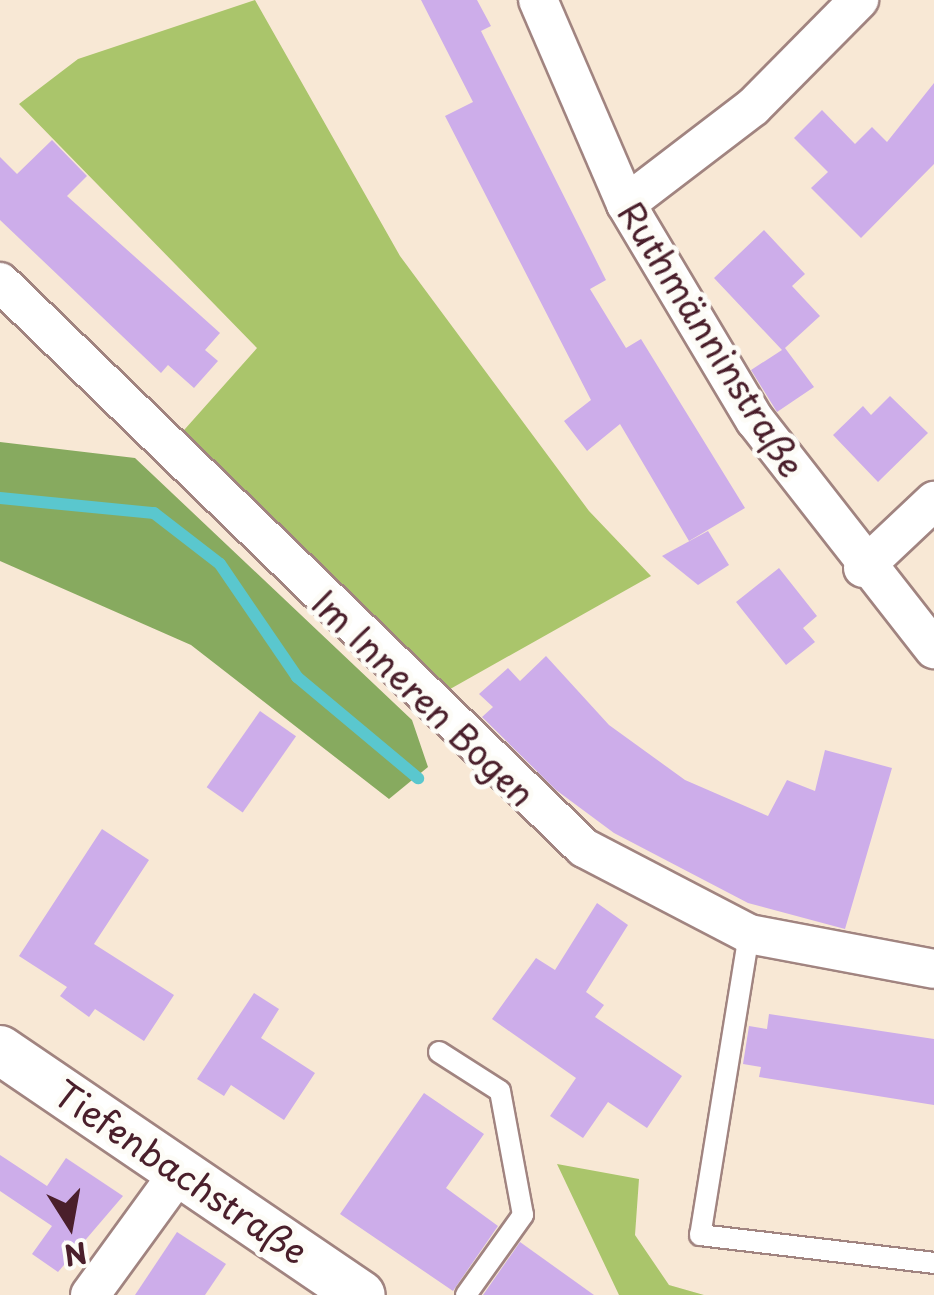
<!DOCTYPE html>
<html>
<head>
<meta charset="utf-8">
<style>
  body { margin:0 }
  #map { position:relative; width:934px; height:1295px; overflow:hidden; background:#f8e8d5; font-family:"Playpen Sans",sans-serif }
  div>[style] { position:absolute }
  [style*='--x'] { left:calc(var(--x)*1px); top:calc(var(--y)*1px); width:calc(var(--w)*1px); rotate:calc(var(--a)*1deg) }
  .green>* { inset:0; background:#aac56b }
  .forest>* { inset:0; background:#87aa5f }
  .stream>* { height:12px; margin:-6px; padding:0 6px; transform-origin:6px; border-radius:6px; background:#5ac7ce }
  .building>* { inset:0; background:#cdadea; transform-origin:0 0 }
  .roads { filter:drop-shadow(2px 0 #a18480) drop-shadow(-2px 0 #a18480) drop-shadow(0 2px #a18480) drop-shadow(0 -2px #a18480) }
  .service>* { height:20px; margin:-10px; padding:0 10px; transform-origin:10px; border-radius:10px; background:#fff }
  .minor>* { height:38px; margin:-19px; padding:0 19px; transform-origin:19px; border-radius:19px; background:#fff }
  .tertiary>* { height:48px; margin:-24px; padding:0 24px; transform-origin:24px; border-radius:24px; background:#fff }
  span { translate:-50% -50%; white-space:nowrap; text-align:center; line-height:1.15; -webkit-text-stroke:10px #fdfcf7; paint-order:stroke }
  .street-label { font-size:35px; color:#4a1f2b }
  .north { position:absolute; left:20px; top:1175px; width:100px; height:100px; -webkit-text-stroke:8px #fdfcf7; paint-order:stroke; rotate:169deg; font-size:28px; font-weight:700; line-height:40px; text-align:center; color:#4a1f2b }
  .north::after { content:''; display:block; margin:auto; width:35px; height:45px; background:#4a1f2b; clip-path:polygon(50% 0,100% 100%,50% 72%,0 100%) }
</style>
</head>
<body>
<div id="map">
  <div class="green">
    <div style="clip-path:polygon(255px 0,400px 256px,589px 511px,651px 576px,436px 697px,177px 438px,257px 348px,19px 104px,78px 59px)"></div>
    <div style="clip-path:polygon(557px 1164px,639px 1179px,635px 1235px,669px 1285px,704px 1295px,619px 1295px)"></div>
  </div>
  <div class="forest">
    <div style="clip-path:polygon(0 442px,135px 458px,412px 720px,428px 767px,389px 799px,191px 645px,0 561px)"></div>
  </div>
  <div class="stream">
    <div style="--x:0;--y:498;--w:155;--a:5.6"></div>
    <div style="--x:154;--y:513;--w:83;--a:37.7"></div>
    <div style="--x:220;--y:564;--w:137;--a:55.7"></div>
    <div style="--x:297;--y:677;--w:158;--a:39.9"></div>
  </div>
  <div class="building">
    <div style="clip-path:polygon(421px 0,477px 0,491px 26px,481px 31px,606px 280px,590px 289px,626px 348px,641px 339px,745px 508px,689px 541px,620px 424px,587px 451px,564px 421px,591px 400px,445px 116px,473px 102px)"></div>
    <div style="clip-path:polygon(934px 83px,934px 164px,861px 238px,811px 188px,828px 172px,794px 138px,822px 110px,855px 144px,872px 127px,887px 142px)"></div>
    <div style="clip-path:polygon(52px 140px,87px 176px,67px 196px,220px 333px,205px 350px,218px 361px,194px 388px,168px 365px,161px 373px,0 220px,0 157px,17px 174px)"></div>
    <div style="clip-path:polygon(764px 230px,805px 274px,792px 286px,820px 316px,785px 348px,814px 387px,777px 412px,751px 370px,782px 350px,714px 278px)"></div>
    <div style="clip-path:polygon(890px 396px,928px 433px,878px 482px,833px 435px,863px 406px,871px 415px)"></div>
    <div style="clip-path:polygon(708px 531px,729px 565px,698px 585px,662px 556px)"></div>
    <div style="clip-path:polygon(779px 568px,817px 616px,803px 628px,815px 642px,786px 665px,736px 602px)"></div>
    <div style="clip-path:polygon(546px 656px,609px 725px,685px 780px,768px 816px,787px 780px,815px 791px,825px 750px,892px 768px,845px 929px,748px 903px,614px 833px,556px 790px,482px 717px,493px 707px,479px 694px,508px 668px,520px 681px)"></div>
    <div style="left:260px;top:711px;width:44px;height:93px;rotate:35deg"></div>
    <div style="clip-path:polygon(102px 829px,149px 860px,94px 944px,174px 995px,144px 1041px,95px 1009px,89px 1017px,60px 996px,67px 987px,19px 956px)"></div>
    <div style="clip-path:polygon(597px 903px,628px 925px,586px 992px,604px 1005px,595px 1017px,682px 1076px,647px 1128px,608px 1102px,583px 1138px,550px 1116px,576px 1078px,492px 1019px,536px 958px,555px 970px)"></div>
    <div style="clip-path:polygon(254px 993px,279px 1009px,261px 1038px,315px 1073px,284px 1120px,231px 1085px,224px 1096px,197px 1079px)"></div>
    <div style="clip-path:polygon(769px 1014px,934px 1039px,934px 1105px,759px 1077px,761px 1067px,743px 1064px,749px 1026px,767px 1029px)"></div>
    <div style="clip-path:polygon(424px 1093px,484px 1134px,446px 1188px,498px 1226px,453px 1291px,340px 1214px)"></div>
    <div style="clip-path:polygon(0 1155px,47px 1186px,66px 1158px,123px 1196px,58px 1272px,32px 1254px,52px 1226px,0 1191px)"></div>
    <div style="clip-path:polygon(177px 1232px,226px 1264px,205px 1295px,135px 1295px)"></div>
    <div style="clip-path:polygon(520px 1242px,594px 1295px,483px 1295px)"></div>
  </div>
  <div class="roads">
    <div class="service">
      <div style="--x:749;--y:934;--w:305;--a:99.2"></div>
      <div style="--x:700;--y:1235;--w:236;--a:6.8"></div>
      <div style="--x:439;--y:1052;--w:72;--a:32.6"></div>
      <div style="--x:500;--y:1091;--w:126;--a:79.5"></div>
      <div style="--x:523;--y:1215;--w:98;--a:125.5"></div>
    </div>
    <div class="minor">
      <div style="--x:538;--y:0;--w:222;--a:66.7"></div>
      <div style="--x:626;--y:204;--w:252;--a:59.2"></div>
      <div style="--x:755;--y:420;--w:291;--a:52"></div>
      <div style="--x:626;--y:204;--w:160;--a:-37.4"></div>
      <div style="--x:753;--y:107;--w:151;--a:-45.3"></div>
      <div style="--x:0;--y:282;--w:813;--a:44.1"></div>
      <div style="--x:584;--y:848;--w:186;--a:27.5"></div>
      <div style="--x:749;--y:934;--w:188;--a:10.7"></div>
      <div style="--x:863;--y:568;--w:98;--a:-43.3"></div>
      <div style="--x:90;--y:1295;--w:153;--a:-54"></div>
    </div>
    <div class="tertiary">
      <div style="--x:0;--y:1050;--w:436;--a:34.2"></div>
    </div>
  </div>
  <div class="street-label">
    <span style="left:712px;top:339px;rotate:58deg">Ruthmänninstraße</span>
    <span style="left:424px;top:698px;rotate:44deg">Im Inneren Bogen</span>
    <span style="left:181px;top:1172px;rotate:34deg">Tiefenbachstraße</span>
  </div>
  <div class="north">N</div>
</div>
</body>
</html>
